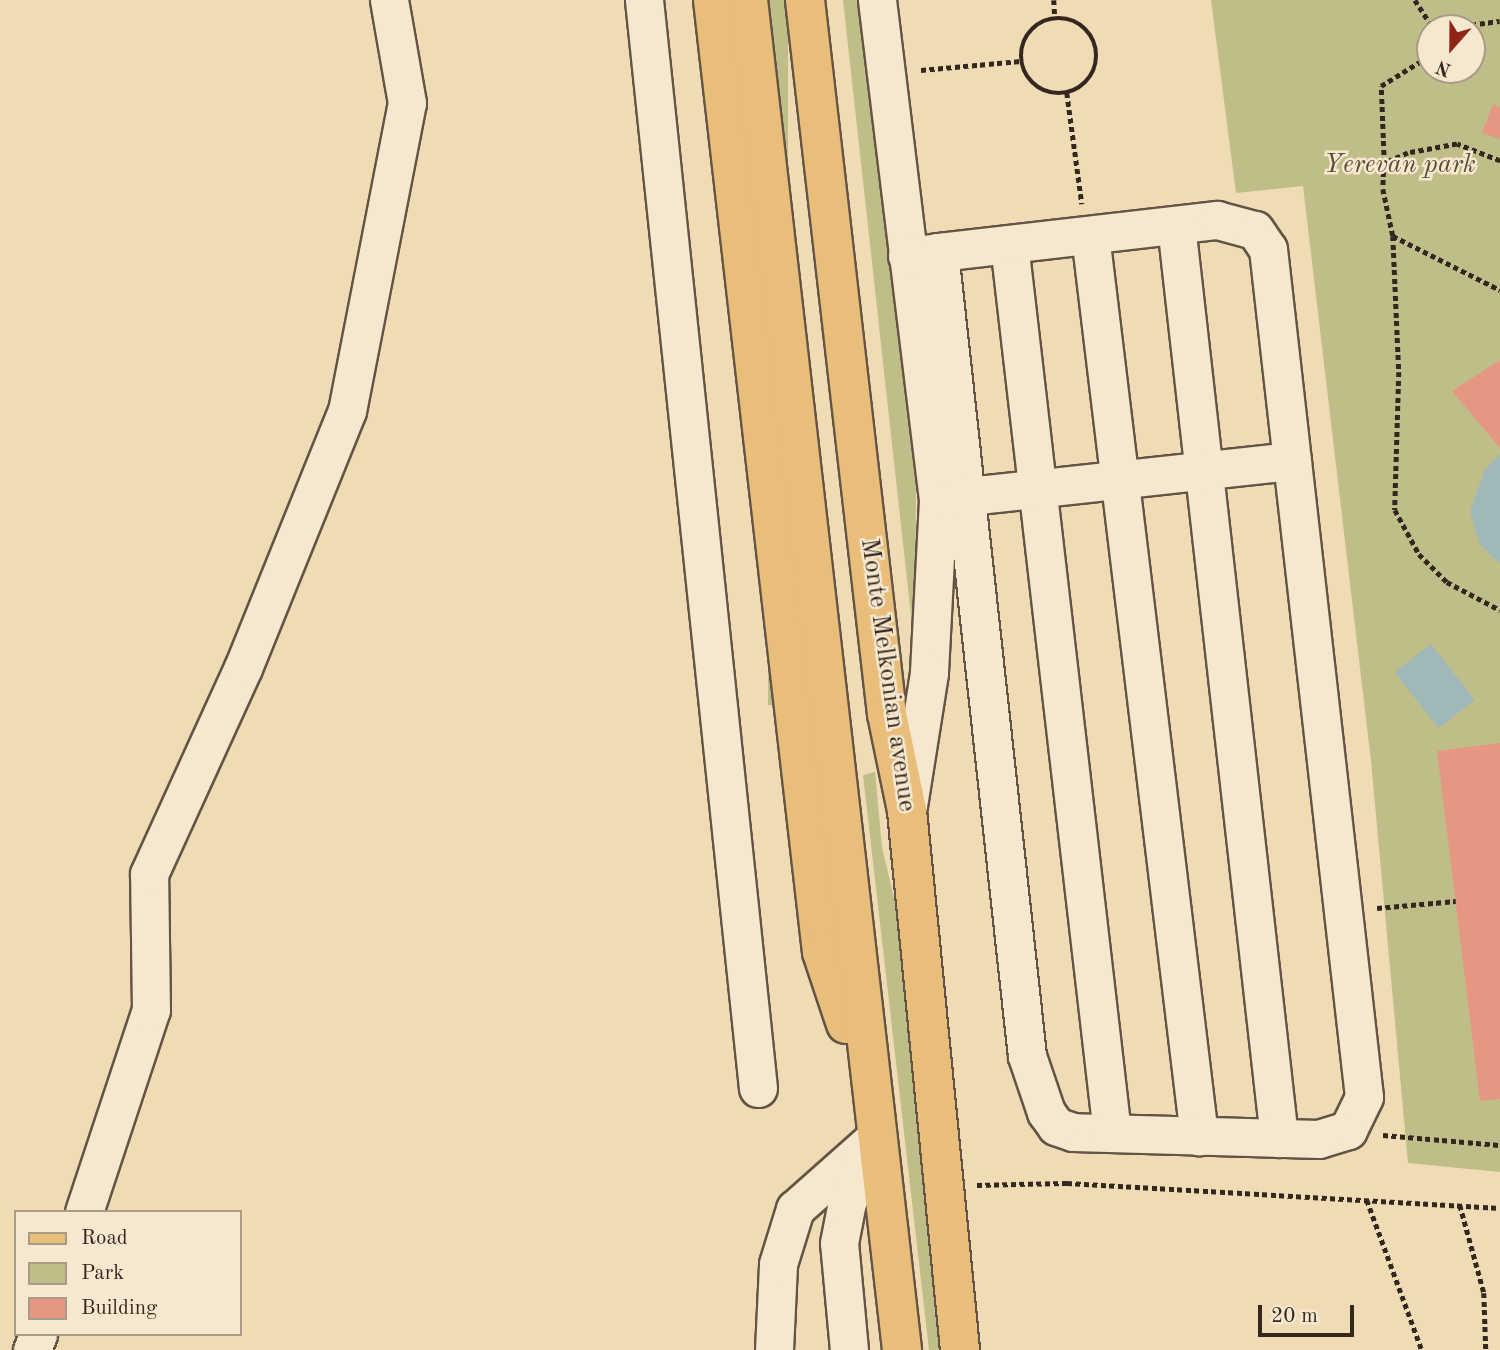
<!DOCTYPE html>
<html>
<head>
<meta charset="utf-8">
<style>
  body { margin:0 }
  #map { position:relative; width:1500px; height:1350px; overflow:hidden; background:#efdbb4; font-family:"Old Standard TT",serif }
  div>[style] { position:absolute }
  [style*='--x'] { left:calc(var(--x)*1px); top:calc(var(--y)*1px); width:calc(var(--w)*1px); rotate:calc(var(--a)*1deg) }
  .green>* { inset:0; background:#c0be88; transform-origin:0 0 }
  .water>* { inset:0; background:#a0b8b9; transform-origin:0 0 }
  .building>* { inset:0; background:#e69782 }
  .path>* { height:4.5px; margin-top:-2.25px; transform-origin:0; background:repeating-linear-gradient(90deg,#342720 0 5px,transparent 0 8.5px) }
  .path>.ring { margin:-2.25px; padding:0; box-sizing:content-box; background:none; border:4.5px solid #342720; border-radius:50% }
  .roads { filter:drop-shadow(2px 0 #635445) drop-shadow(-2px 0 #635445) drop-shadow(0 2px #635445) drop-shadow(0 -2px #635445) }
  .minor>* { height:37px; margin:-18.5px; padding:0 18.5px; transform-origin:18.5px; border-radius:18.5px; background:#f5e8ce }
  .major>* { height:38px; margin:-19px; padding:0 19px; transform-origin:19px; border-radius:19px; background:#e8be7a }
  span { translate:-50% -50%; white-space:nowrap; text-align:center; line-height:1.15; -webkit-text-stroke:5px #f5e8ce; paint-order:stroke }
  .park-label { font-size:26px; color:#574d3a; font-style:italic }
  .street-label { font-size:26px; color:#342720 }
  .legend { position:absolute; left:14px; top:1210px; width:228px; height:126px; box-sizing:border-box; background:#f5e8ce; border:2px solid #a89b88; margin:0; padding:9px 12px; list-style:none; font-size:21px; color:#342720 }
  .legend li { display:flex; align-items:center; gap:14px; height:35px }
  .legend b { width:35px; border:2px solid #a89b88 }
  .north { position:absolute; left:1416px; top:14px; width:70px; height:70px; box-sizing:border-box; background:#f5e8ce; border:2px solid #a89b88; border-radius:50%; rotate:201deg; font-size:19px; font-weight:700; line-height:28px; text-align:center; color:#342720 }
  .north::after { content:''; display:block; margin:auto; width:24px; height:32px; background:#8f2418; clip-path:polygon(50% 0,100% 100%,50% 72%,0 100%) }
  .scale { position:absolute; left:1258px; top:1305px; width:96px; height:32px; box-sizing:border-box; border:4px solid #342720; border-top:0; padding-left:9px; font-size:21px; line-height:24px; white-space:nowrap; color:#342720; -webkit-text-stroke:5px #f5e8ce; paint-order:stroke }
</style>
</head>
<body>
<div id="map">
  <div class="green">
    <div style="left:768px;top:0;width:20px;height:705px"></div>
    <div style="clip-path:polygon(843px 0,860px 0,916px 486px,915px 652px)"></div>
    <div style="clip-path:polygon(evenodd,1211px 0,1500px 0,1500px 1172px,1408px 1163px,1371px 761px,1303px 186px,1236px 193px,1211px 0,1430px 28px,1472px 28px,1472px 70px,1430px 70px,1430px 28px)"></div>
    <div style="clip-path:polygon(875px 772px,882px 847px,903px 936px,950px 1350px,929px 1350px,863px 775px)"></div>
  </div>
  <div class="water">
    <div style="clip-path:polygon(1500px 454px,1500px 564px,1480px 545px,1470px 512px,1484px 471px)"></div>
    <div style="left:1431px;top:644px;width:71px;height:46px;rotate:52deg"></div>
  </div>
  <div class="building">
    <div style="clip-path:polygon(1493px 104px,1500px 107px,1500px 139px,1482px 133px)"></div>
    <div style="clip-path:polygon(1500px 360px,1500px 448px,1452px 391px)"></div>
    <div style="clip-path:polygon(1500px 743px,1500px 1099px,1480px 1101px,1437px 751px)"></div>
  </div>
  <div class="path">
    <div style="--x:1054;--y:0;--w:18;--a:87"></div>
    <div style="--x:1415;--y:0;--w:33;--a:57"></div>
    <div class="ring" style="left:1021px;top:18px;width:71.5px;height:71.5px"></div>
    <div style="--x:1446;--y:28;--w:54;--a:-7.4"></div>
    <div style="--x:921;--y:70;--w:100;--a:-5.1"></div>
    <div style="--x:1067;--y:93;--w:112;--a:82.3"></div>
    <div style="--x:1500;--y:161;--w:46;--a:-158.4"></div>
    <div style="--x:1457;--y:144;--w:50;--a:169.6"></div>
    <div style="--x:1408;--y:153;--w:26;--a:157"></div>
    <div style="--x:1384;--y:163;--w:26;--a:92"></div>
    <div style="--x:1383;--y:189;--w:48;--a:78"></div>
    <div style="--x:1393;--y:236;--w:136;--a:87.5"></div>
    <div style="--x:1399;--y:372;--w:138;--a:91.7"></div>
    <div style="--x:1395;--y:510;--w:50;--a:61.4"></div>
    <div style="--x:1419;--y:554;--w:40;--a:45"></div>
    <div style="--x:1447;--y:582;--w:60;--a:27.8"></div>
    <div style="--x:1384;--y:163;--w:77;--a:-92.2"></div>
    <div style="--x:1381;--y:86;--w:47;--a:-32"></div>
    <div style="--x:1421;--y:61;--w:24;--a:-68"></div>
    <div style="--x:1393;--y:236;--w:120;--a:26.8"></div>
    <div style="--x:1377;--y:908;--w:79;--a:-5.1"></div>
    <div style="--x:1383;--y:1135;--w:117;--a:4.9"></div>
    <div style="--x:977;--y:1185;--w:90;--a:-1.3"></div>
    <div style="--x:1067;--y:1183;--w:434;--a:3.3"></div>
    <div style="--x:1367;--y:1200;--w:160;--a:69.9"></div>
    <div style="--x:1460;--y:1205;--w:91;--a:74.7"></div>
    <div style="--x:1484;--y:1293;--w:57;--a:88"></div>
  </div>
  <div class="roads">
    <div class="minor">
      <div style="--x:644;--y:0;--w:1094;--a:84.02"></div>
      <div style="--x:877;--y:0;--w:504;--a:83.04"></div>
      <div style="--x:938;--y:500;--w:173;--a:93"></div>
      <div style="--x:929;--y:673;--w:135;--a:99"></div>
      <div style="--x:1176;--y:225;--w:919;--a:83.56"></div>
      <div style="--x:1090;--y:235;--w:908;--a:83.1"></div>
      <div style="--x:1009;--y:244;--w:895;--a:83.39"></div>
      <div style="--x:907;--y:256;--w:32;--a:-7"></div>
      <div style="--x:939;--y:252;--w:280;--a:-6.6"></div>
      <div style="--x:1217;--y:220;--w:39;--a:15"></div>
      <div style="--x:1255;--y:230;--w:23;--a:56"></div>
      <div style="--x:1268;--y:249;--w:853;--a:83.54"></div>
      <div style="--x:1364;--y:1097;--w:37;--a:116"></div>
      <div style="--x:1348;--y:1130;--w:30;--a:163"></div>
      <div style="--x:1319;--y:1139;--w:246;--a:-178.4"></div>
      <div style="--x:1073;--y:1132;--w:18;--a:-161"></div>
      <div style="--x:1056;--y:1126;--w:17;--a:-126"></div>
      <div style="--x:1046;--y:1112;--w:59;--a:-108.7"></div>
      <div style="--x:1027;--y:1056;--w:809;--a:-96.25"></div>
      <div style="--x:941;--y:499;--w:353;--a:-6.2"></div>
      <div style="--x:84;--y:1212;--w:213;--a:-71.7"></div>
      <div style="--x:151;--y:1010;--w:136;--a:-90.8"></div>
      <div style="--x:149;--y:874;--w:226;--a:-65.5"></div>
      <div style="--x:243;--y:668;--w:277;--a:-68"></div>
      <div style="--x:347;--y:411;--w:314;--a:-79"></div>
      <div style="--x:407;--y:103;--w:105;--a:-99.9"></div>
      <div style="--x:32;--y:1350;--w:17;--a:-69"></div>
      <div style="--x:774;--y:1350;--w:86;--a:-87.3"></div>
      <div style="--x:778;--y:1264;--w:58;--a:-72.8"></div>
      <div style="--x:795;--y:1209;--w:107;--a:-41.6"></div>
      <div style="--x:849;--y:1350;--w:107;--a:-95.3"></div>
      <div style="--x:839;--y:1243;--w:42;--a:-79"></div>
      <div style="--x:847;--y:1202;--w:58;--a:-66.5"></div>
    </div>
    <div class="major">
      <div style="--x:713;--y:0;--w:958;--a:83.47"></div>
      <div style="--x:822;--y:952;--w:76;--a:71.6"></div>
      <div style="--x:748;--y:0;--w:1359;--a:83.49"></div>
      <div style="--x:805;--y:0;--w:719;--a:83.45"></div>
      <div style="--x:887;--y:714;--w:99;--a:78.3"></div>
      <div style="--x:907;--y:811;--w:542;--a:84.38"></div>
    </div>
  </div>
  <div class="park-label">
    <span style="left:1400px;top:166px">Yerevan park</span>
  </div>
  <div class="street-label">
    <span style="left:887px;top:675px;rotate:82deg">Monte Melkonian avenue</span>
  </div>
  <ul class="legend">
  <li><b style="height:9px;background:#e8be7a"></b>Road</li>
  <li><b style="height:19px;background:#c0be88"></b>Park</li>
  <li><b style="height:19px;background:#e69782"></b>Building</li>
  </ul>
  <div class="north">N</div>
  <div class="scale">20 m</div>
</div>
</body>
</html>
